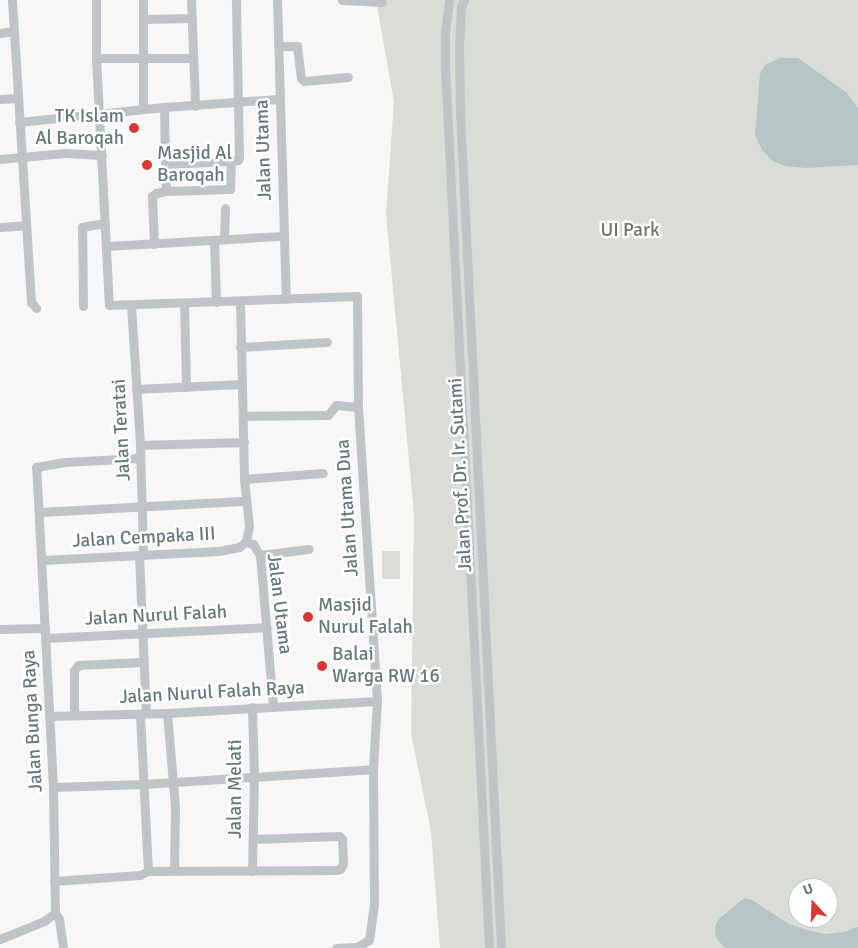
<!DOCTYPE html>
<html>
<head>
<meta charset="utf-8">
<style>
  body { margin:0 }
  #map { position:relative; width:858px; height:948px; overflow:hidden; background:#f8f7f5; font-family:Signika,sans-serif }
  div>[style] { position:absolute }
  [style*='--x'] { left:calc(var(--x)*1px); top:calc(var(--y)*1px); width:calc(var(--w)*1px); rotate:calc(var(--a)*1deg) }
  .green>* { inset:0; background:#d9ddd5; transform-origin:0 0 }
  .water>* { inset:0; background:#b6c5c6 }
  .minor>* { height:9px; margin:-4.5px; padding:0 4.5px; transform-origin:4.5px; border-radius:4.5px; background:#bfc5c7 }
  .dots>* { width:14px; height:14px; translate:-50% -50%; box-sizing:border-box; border:2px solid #fff; border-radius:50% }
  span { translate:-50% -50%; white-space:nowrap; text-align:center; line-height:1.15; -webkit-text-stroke:5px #fff; paint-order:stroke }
  .poi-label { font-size:19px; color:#65797f }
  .right { translate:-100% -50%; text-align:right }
  .left { translate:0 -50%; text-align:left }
  .street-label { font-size:19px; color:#65797f }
  .park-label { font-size:19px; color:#6b7763 }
  .north { position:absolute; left:788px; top:878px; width:50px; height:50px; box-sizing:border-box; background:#fff; border:1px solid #c1c9cc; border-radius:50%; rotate:340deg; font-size:14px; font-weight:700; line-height:20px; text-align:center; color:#65797f }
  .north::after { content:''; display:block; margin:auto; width:18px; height:22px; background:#d83735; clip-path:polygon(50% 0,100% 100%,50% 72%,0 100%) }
</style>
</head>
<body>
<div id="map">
  <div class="green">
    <div style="clip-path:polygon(evenodd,376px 0,858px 0,858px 948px,440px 948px,431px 832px,411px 733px,414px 514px,386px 214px,394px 102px,376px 0,798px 888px,828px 888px,828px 918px,798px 918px,798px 888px)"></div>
    <div style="left:382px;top:551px;width:18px;height:28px"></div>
  </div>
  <div class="water">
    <div style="clip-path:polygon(780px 58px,798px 58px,846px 92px,858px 108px,858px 165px,806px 168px,785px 166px,773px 161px,762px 150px,755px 135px,760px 74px,765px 65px)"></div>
    <div style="clip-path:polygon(744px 898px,752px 900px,789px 924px,807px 930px,825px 934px,844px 932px,858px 927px,858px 948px,725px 948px,716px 938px,715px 926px,719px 919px)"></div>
  </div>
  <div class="minor">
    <div style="--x:12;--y:0;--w:303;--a:86.4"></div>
    <div style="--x:31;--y:302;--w:8;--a:50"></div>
    <div style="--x:96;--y:0;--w:58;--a:90"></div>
    <div style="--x:96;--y:58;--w:247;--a:87"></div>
    <div style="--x:109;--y:305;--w:248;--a:-2.1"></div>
    <div style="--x:357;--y:296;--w:111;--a:89.5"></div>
    <div style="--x:358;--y:407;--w:295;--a:86.3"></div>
    <div style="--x:377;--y:701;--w:68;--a:93.4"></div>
    <div style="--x:373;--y:769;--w:135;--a:89.6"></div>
    <div style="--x:374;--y:904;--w:36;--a:98"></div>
    <div style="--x:369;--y:940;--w:14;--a:150"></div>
    <div style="--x:357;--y:947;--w:21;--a:177"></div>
    <div style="--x:143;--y:0;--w:109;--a:90"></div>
    <div style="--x:191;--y:0;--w:106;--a:87.8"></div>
    <div style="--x:277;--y:0;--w:299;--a:88.3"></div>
    <div style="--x:342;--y:0;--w:40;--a:2.9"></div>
    <div style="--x:449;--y:0;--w:33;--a:97"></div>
    <div style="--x:445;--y:33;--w:34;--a:90"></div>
    <div style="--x:445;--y:67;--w:882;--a:87.14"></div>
    <div style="--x:464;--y:0;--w:8;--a:113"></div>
    <div style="--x:461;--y:7;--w:40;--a:92.9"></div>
    <div style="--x:459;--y:47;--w:65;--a:89.1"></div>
    <div style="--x:460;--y:112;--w:837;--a:87.19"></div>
    <div style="--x:143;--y:19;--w:49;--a:-1.2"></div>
    <div style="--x:0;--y:33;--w:13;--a:-9"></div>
    <div style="--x:278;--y:46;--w:19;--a:0"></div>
    <div style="--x:297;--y:46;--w:32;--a:83"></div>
    <div style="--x:301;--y:78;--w:4;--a:45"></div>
    <div style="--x:304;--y:81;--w:44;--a:-5.2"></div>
    <div style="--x:96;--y:58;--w:96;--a:0"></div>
    <div style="--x:0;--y:99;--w:17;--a:-3"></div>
    <div style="--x:164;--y:107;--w:57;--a:89"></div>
    <div style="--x:165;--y:164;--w:27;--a:88"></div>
    <div style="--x:166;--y:191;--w:64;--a:-1.8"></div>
    <div style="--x:230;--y:189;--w:28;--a:-88"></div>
    <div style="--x:231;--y:161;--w:66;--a:177.4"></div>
    <div style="--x:19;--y:122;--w:146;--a:-5.9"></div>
    <div style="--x:164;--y:107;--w:115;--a:-4"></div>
    <div style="--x:0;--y:159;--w:65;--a:-5.3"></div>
    <div style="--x:65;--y:153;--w:37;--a:3"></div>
    <div style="--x:231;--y:161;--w:7;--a:-8"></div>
    <div style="--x:238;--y:160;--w:2;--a:-63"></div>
    <div style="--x:239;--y:158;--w:158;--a:-91.1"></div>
    <div style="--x:0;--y:227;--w:26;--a:-4"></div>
    <div style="--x:224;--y:239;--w:31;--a:-88"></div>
    <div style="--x:214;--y:240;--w:62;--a:88.2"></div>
    <div style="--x:154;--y:244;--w:48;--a:-92.4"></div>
    <div style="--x:152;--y:196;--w:5;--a:-37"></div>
    <div style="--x:156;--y:193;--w:10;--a:-11"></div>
    <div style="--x:107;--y:246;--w:176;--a:-3.3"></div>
    <div style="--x:240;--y:301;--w:178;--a:88.7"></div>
    <div style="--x:244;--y:479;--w:47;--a:83.9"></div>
    <div style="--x:249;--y:526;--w:16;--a:101"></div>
    <div style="--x:184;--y:303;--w:84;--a:88.6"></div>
    <div style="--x:131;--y:305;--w:140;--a:86.3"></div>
    <div style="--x:140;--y:445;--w:110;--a:88.4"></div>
    <div style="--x:83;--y:306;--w:79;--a:-90.7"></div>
    <div style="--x:82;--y:227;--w:23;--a:-10"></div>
    <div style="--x:240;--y:347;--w:87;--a:-3.3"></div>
    <div style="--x:136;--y:389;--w:106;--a:-2.7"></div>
    <div style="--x:243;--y:416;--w:85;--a:-0.7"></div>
    <div style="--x:328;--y:415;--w:13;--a:-51"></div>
    <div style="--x:336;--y:405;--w:22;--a:5"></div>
    <div style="--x:140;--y:445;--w:104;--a:-1.7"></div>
    <div style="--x:244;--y:479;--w:79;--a:-4.3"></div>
    <div style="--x:40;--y:512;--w:206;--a:-3.1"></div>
    <div style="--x:246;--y:542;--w:7;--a:16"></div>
    <div style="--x:253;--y:544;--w:13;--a:58"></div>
    <div style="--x:260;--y:555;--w:152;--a:85.1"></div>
    <div style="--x:139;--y:555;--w:158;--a:87.5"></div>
    <div style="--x:260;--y:555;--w:49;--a:-7"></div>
    <div style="--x:42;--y:560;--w:177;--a:-2.9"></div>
    <div style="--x:219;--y:551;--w:20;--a:-11"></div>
    <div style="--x:239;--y:547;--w:9;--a:-36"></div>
    <div style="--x:0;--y:629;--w:45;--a:-1.3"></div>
    <div style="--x:46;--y:638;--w:221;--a:-2.8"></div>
    <div style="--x:252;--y:707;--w:69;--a:88.3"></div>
    <div style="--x:254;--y:776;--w:95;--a:91.2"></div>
    <div style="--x:167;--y:713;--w:94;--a:85.1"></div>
    <div style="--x:175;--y:807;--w:63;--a:90.9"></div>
    <div style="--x:140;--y:714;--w:157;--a:87.1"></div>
    <div style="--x:74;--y:715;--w:44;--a:-90"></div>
    <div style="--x:74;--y:671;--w:7;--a:-56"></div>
    <div style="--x:78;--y:665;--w:65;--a:-2.6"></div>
    <div style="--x:49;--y:716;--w:118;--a:-1.5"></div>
    <div style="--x:167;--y:713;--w:210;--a:-3.3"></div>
    <div style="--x:53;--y:787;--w:91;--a:-1.9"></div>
    <div style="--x:144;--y:784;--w:229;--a:-3.7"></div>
    <div style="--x:148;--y:871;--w:188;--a:-0.3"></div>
    <div style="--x:336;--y:870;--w:4;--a:-14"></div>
    <div style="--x:340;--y:869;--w:6;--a:-59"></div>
    <div style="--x:343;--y:864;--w:25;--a:-92"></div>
    <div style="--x:342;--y:839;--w:4;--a:-135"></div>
    <div style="--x:339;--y:836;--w:86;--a:178"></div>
    <div style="--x:54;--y:881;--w:86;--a:-4"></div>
    <div style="--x:140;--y:875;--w:9;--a:-27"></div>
    <div style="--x:55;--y:913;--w:7;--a:56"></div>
    <div style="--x:59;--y:919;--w:29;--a:82"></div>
    <div style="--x:0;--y:939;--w:48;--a:-22.2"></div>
    <div style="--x:44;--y:921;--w:14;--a:-36"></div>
    <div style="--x:55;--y:913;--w:126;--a:-90.9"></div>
    <div style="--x:53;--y:787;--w:320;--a:-93"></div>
    <div style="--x:36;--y:467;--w:29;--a:-10"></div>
    <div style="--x:65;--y:462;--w:75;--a:-3.1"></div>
  </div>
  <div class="dots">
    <div style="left:134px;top:128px;background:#d83735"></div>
    <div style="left:147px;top:165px;background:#d83735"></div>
    <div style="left:308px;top:617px;background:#d83735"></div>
    <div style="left:322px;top:666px;background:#d83735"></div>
  </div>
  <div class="poi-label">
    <span class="right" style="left:124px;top:128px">TK Islam<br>Al Baroqah</span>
    <span class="left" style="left:157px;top:165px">Masjid Al<br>Baroqah</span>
    <span class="left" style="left:318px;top:617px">Masjid<br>Nurul Falah</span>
    <span class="left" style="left:332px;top:666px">Balai<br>Warga RW 16</span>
  </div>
  <div class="street-label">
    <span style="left:264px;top:150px;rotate:-92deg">Jalan Utama</span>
    <span style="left:122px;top:430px;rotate:-93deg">Jalan Teratai</span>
    <span style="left:461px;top:475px;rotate:-93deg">Jalan Prof. Dr. Ir. Sutami</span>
    <span style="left:348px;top:508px;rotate:-94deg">Jalan Utama Dua</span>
    <span style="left:144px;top:538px;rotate:-3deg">Jalan Cempaka III</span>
    <span style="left:279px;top:604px;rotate:83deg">Jalan Utama</span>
    <span style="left:156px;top:616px;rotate:-3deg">Jalan Nurul Falah</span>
    <span style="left:212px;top:693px;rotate:-3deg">Jalan Nurul Falah Raya</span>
    <span style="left:33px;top:721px;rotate:-93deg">Jalan Bunga Raya</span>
    <span style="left:236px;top:789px;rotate:-90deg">Jalan Melati</span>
  </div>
  <div class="park-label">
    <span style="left:630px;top:231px">UI Park</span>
  </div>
  <div class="north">U</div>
</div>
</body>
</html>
